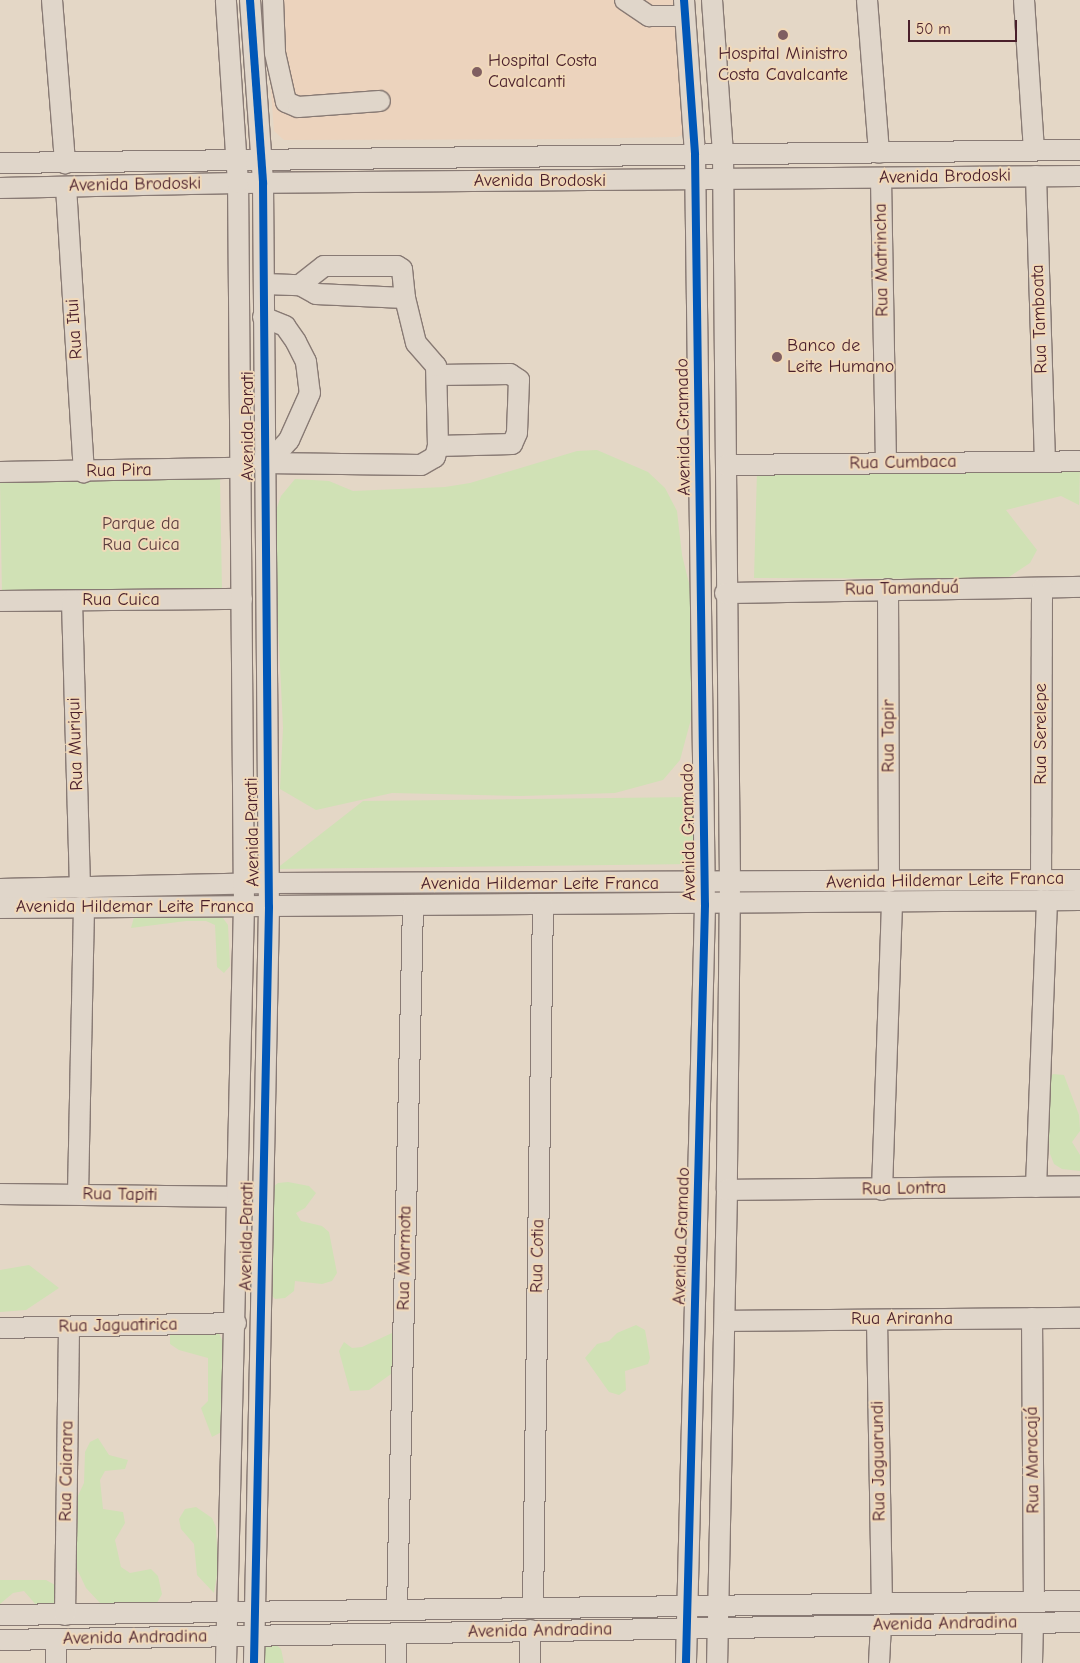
<!DOCTYPE html>
<html>
<head>
<meta charset="utf-8">
<style>
  body { margin:0 }
  #map { position:relative; width:1080px; height:1663px; overflow:hidden; background:#e4d7c6; font-family:"Comic Neue",sans-serif }
  div>[style] { position:absolute }
  [style*='--x'] { left:calc(var(--x)*1px); top:calc(var(--y)*1px); width:calc(var(--w)*1px); rotate:calc(var(--a)*1deg) }
  .built>* { inset:0; background:#ecd3bd }
  .green>* { inset:0; background:#d0e1b5; transform-origin:0 0 }
  .roads { filter:drop-shadow(1px 0 #887a74) drop-shadow(-1px 0 #887a74) drop-shadow(0 1px #887a74) drop-shadow(0 -1px #887a74) }
  .minor>* { height:20px; margin:-10px; padding:0 10px; transform-origin:10px; border-radius:10px; background:#e0d6ca }
  .cycleway>* { height:8px; margin:-4px; padding:0 4px; transform-origin:4px; border-radius:4px; background:#0057b8 }
  .dots>* { width:14px; height:14px; translate:-50% -50%; box-sizing:border-box; border:2px solid #f1d9b9; border-radius:50% }
  span { translate:-50% -50%; white-space:nowrap; text-align:center; line-height:1.15; -webkit-text-stroke:4px #f1d9b9; paint-order:stroke }
  .poi-label { font-size:18px; color:#4a1f2b }
  .left { translate:0 -50%; text-align:left }
  .street-label { font-size:18px; color:#4a1f2b }
  .park-label { font-size:18px; color:#5c3d3e }
  .scale { position:absolute; left:908px; top:20px; width:109px; height:22px; box-sizing:border-box; border:2px solid #4a1f2b; border-top:0; padding-left:6px; font-size:15px; line-height:18px; white-space:nowrap; color:#4a1f2b; -webkit-text-stroke:4px #f1d9b9; paint-order:stroke }
</style>
</head>
<body>
<div id="map">
  <div class="built">
    <div style="clip-path:polygon(264px 0,680px 0,687px 133px,677px 137px,558px 139px,284px 140px,274px 131px)"></div>
  </div>
  <div class="green">
    <div style="clip-path:polygon(597px 450px,648px 472px,665px 488px,677px 511px,682px 555px,694px 603px,694px 708px,680px 760px,663px 780px,615px 793px,521px 796px,392px 793px,316px 810px,280px 789px,283px 728px,273px 519px,281px 496px,295px 479px,329px 481px,353px 491px,445px 487px,470px 483px,577px 451px)"></div>
    <div style="clip-path:polygon(1080px 468px,1079px 505px,1061px 496px,1006px 510px,1037px 550px,1030px 563px,1006px 579px,754px 578px,757px 471px)"></div>
    <div style="left:220px;top:477px;width:114px;height:220px;rotate:89deg"></div>
    <div style="clip-path:polygon(693px 797px,695px 864px,276px 869px,363px 801px)"></div>
    <div style="clip-path:polygon(214px 914px,223px 918px,228px 925px,230px 966px,224px 973px,217px 967px,215px 925px,206px 921px,186px 921px,131px 928px,134px 917px)"></div>
    <div style="clip-path:polygon(1053px 1074px,1064px 1075px,1079px 1115px,1080px 1131px,1072px 1142px,1080px 1155px,1080px 1171px,1062px 1169px,1054px 1164px,1050px 1154px,1046px 1083px)"></div>
    <div style="clip-path:polygon(288px 1182px,309px 1186px,316px 1193px,305px 1208px,296px 1213px,301px 1221px,322px 1226px,329px 1232px,337px 1273px,332px 1281px,322px 1284px,295px 1281px,294px 1291px,285px 1298px,275px 1299px,267px 1290px,269px 1190px,278px 1183px)"></div>
    <div style="clip-path:polygon(29px 1265px,59px 1288px,26px 1310px,0 1312px,0 1270px)"></div>
    <div style="clip-path:polygon(636px 1325px,645px 1330px,650px 1358px,648px 1364px,625px 1371px,626px 1390px,619px 1395px,609px 1392px,585px 1358px,597px 1344px,609px 1341px,617px 1333px)"></div>
    <div style="clip-path:polygon(218px 1331px,226px 1349px,229px 1428px,212px 1437px,201px 1408px,208px 1401px,208px 1358px,179px 1350px,170px 1344px,170px 1334px)"></div>
    <div style="clip-path:polygon(392px 1333px,399px 1339px,391px 1374px,369px 1390px,350px 1391px,339px 1351px,344px 1342px,352px 1348px,362px 1347px)"></div>
    <div style="clip-path:polygon(98px 1438px,109px 1455px,128px 1460px,125px 1469px,105px 1471px,100px 1480px,103px 1509px,123px 1512px,125px 1523px,115px 1540px,121px 1567px,130px 1573px,151px 1569px,158px 1576px,162px 1594px,157px 1603px,127px 1606px,100px 1603px,86px 1588px,77px 1569px,74px 1504px,84px 1483px,85px 1452px,90px 1442px)"></div>
    <div style="clip-path:polygon(196px 1507px,212px 1518px,216px 1527px,218px 1568px,214px 1593px,197px 1575px,194px 1544px,181px 1529px,179px 1519px,185px 1509px)"></div>
    <div style="clip-path:polygon(0 1580px,46px 1580px,55px 1585px,57px 1595px,54px 1609px,37px 1606px,24px 1591px,13px 1593px,0 1604px)"></div>
    <div style="clip-path:polygon(263px 1642px,273px 1642px,281px 1649px,284px 1663px,257px 1663px)"></div>
  </div>
  <div class="roads">
    <div class="minor">
      <div style="--x:52;--y:0;--w:164;--a:85.4"></div>
      <div style="--x:250;--y:0;--w:183;--a:85.9"></div>
      <div style="--x:263;--y:183;--w:724;--a:89.53"></div>
      <div style="--x:269;--y:907;--w:756;--a:91.14"></div>
      <div style="--x:273;--y:0;--w:53;--a:87.8"></div>
      <div style="--x:275;--y:53;--w:50;--a:77.3"></div>
      <div style="--x:286;--y:102;--w:13;--a:23"></div>
      <div style="--x:298;--y:107;--w:82;--a:-4.2"></div>
      <div style="--x:625;--y:0;--w:29;--a:34"></div>
      <div style="--x:649;--y:16;--w:36;--a:0"></div>
      <div style="--x:684;--y:0;--w:155;--a:85.9"></div>
      <div style="--x:695;--y:155;--w:750;--a:89.24"></div>
      <div style="--x:705;--y:905;--w:758;--a:91.44"></div>
      <div style="--x:712;--y:0;--w:155;--a:85.9"></div>
      <div style="--x:723;--y:155;--w:728;--a:89.45"></div>
      <div style="--x:730;--y:883;--w:307;--a:90.6"></div>
      <div style="--x:727;--y:1190;--w:473;--a:91.2"></div>
      <div style="--x:867;--y:0;--w:153;--a:85.5"></div>
      <div style="--x:1024;--y:0;--w:150;--a:86.2"></div>
      <div style="--x:0;--y:163;--w:1080;--a:-0.69"></div>
      <div style="--x:1036;--y:176;--w:285;--a:88.2"></div>
      <div style="--x:881;--y:178;--w:285;--a:89"></div>
      <div style="--x:66;--y:187;--w:286;--a:86.4"></div>
      <div style="--x:0;--y:188;--w:238;--a:-1.2"></div>
      <div style="--x:238;--y:183;--w:842;--a:-0.48"></div>
      <div style="--x:264;--y:284;--w:36;--a:2"></div>
      <div style="--x:300;--y:285;--w:18;--a:29"></div>
      <div style="--x:316;--y:294;--w:89;--a:2.6"></div>
      <div style="--x:263;--y:317;--w:24;--a:22"></div>
      <div style="--x:285;--y:326;--w:19;--a:55"></div>
      <div style="--x:296;--y:342;--w:22;--a:63"></div>
      <div style="--x:306;--y:362;--w:31;--a:83"></div>
      <div style="--x:310;--y:393;--w:51;--a:114.1"></div>
      <div style="--x:289;--y:440;--w:13;--a:132"></div>
      <div style="--x:280;--y:450;--w:18;--a:153"></div>
      <div style="--x:437;--y:375;--w:73;--a:-0.8"></div>
      <div style="--x:510;--y:374;--w:11;--a:34"></div>
      <div style="--x:519;--y:380;--w:53;--a:92.2"></div>
      <div style="--x:517;--y:433;--w:12;--a:114"></div>
      <div style="--x:512;--y:444;--w:74;--a:178.5"></div>
      <div style="--x:263;--y:463;--w:158;--a:0.7"></div>
      <div style="--x:421;--y:465;--w:16;--a:-30"></div>
      <div style="--x:435;--y:457;--w:11;--a:-75"></div>
      <div style="--x:438;--y:446;--w:80;--a:-91.4"></div>
      <div style="--x:436;--y:366;--w:30;--a:-131"></div>
      <div style="--x:416;--y:343;--w:46;--a:-103.7"></div>
      <div style="--x:405;--y:298;--w:29;--a:-96"></div>
      <div style="--x:402;--y:269;--w:6;--a:-149"></div>
      <div style="--x:397;--y:266;--w:73;--a:180"></div>
      <div style="--x:324;--y:266;--w:31;--a:142"></div>
      <div style="--x:727;--y:465;--w:353;--a:-0.6"></div>
      <div style="--x:0;--y:472;--w:239;--a:-1"></div>
      <div style="--x:888;--y:589;--w:293;--a:89.8"></div>
      <div style="--x:725;--y:593;--w:355;--a:-1"></div>
      <div style="--x:0;--y:601;--w:242;--a:-0.5"></div>
      <div style="--x:72;--y:601;--w:287;--a:88.4"></div>
      <div style="--x:1041;--y:881;--w:293;--a:-89.8"></div>
      <div style="--x:0;--y:889;--w:269;--a:-1.3"></div>
      <div style="--x:269;--y:883;--w:811;--a:-0.21"></div>
      <div style="--x:0;--y:908;--w:1080;--a:-0.42"></div>
      <div style="--x:1036;--y:1187;--w:287;--a:-87.8"></div>
      <div style="--x:727;--y:1190;--w:353;--a:-0.6"></div>
      <div style="--x:882;--y:1190;--w:288;--a:-88"></div>
      <div style="--x:0;--y:1194;--w:239;--a:0.7"></div>
      <div style="--x:78;--y:1194;--w:287;--a:-88.8"></div>
      <div style="--x:1032;--y:1318;--w:284;--a:89.6"></div>
      <div style="--x:877;--y:1320;--w:283;--a:89"></div>
      <div style="--x:725;--y:1321;--w:355;--a:-0.5"></div>
      <div style="--x:0;--y:1328;--w:236;--a:-1.2"></div>
      <div style="--x:533;--y:1608;--w:703;--a:-89.19"></div>
      <div style="--x:397;--y:1610;--w:705;--a:-88.7"></div>
      <div style="--x:0;--y:1615;--w:1080;--a:-0.74"></div>
      <div style="--x:65;--y:1615;--w:288;--a:-89.2"></div>
      <div style="--x:396;--y:1635;--w:28;--a:90"></div>
      <div style="--x:0;--y:1640;--w:1080;--a:-0.95"></div>
      <div style="--x:56;--y:1663;--w:23;--a:-90"></div>
      <div style="--x:226;--y:1663;--w:756;--a:-88.64"></div>
      <div style="--x:244;--y:907;--w:724;--a:-90.47"></div>
      <div style="--x:238;--y:183;--w:183;--a:-93.8"></div>
      <div style="--x:530;--y:1663;--w:33;--a:-90"></div>
      <div style="--x:879;--y:1663;--w:38;--a:-87"></div>
      <div style="--x:1032;--y:1663;--w:40;--a:-88.6"></div>
    </div>
  </div>
  <div class="cycleway">
    <div style="--x:250;--y:0;--w:183;--a:85.9"></div>
    <div style="--x:263;--y:183;--w:724;--a:89.53"></div>
    <div style="--x:269;--y:907;--w:756;--a:91.14"></div>
    <div style="--x:684;--y:0;--w:155;--a:85.9"></div>
    <div style="--x:695;--y:155;--w:750;--a:89.24"></div>
    <div style="--x:705;--y:905;--w:758;--a:91.44"></div>
  </div>
  <div class="dots">
    <div style="left:783px;top:35px;background:#805f61"></div>
    <div style="left:477px;top:72px;background:#805f61"></div>
    <div style="left:777px;top:357px;background:#805f61"></div>
  </div>
  <div class="poi-label">
    <span style="left:783px;top:65px">Hospital Ministro<br>Costa Cavalcante</span>
    <span class="left" style="left:488px;top:72px">Hospital Costa<br>Cavalcanti</span>
    <span class="left" style="left:787px;top:357px">Banco de<br>Leite Humano</span>
  </div>
  <div class="street-label">
    <span style="left:945px;top:177px;rotate:-1deg">Avenida Brodoski</span>
    <span style="left:540px;top:181px">Avenida Brodoski</span>
    <span style="left:135px;top:185px;rotate:-1deg">Avenida Brodoski</span>
    <span style="left:882px;top:260px;rotate:-91deg">Rua Matrincha</span>
    <span style="left:1040px;top:319px;rotate:-92deg">Rua Tamboata</span>
    <span style="left:75px;top:329px;rotate:-94deg">Rua Itui</span>
    <span style="left:248px;top:426px;rotate:-90deg">Avenida Parati</span>
    <span style="left:684px;top:427px;rotate:-91deg">Avenida Gramado</span>
    <span style="left:903px;top:463px;rotate:-1deg">Rua Cumbaca</span>
    <span style="left:119px;top:471px;rotate:-1deg">Rua Pira</span>
    <span style="left:902px;top:589px;rotate:-1deg">Rua Tamanduá</span>
    <span style="left:121px;top:600px">Rua Cuica</span>
    <span style="left:1041px;top:734px;rotate:-90deg">Rua Serelepe</span>
    <span style="left:889px;top:736px;rotate:-90deg">Rua Tapir</span>
    <span style="left:76px;top:744px;rotate:-92deg">Rua Muriqui</span>
    <span style="left:253px;top:832px;rotate:-91deg">Avenida Parati</span>
    <span style="left:689px;top:832px;rotate:-91deg">Avenida Gramado</span>
    <span style="left:945px;top:881px;rotate:-1deg">Avenida Hildemar Leite Franca</span>
    <span style="left:540px;top:884px">Avenida Hildemar Leite Franca</span>
    <span style="left:135px;top:907px">Avenida Hildemar Leite Franca</span>
    <span style="left:904px;top:1189px;rotate:-1deg">Rua Lontra</span>
    <span style="left:120px;top:1195px;rotate:1deg">Rua Tapiti</span>
    <span style="left:247px;top:1236px;rotate:-89deg">Avenida Parati</span>
    <span style="left:682px;top:1236px;rotate:-88deg">Avenida Gramado</span>
    <span style="left:538px;top:1256px;rotate:-89deg">Rua Cotia</span>
    <span style="left:405px;top:1258px;rotate:-89deg">Rua Marmota</span>
    <span style="left:902px;top:1319px">Rua Ariranha</span>
    <span style="left:118px;top:1326px;rotate:-1deg">Rua Jaguatirica</span>
    <span style="left:1033px;top:1460px;rotate:-91deg">Rua Maracajá</span>
    <span style="left:879px;top:1461px;rotate:-91deg">Rua Jaguarundi</span>
    <span style="left:67px;top:1471px;rotate:-89deg">Rua Caiarara</span>
    <span style="left:945px;top:1624px;rotate:-1deg">Avenida Andradina</span>
    <span style="left:540px;top:1631px;rotate:-1deg">Avenida Andradina</span>
    <span style="left:135px;top:1638px;rotate:-1deg">Avenida Andradina</span>
  </div>
  <div class="park-label">
    <span style="left:141px;top:535px">Parque da<br>Rua Cuica</span>
  </div>
  <div class="scale">50 m</div>
</div>
</body>
</html>
